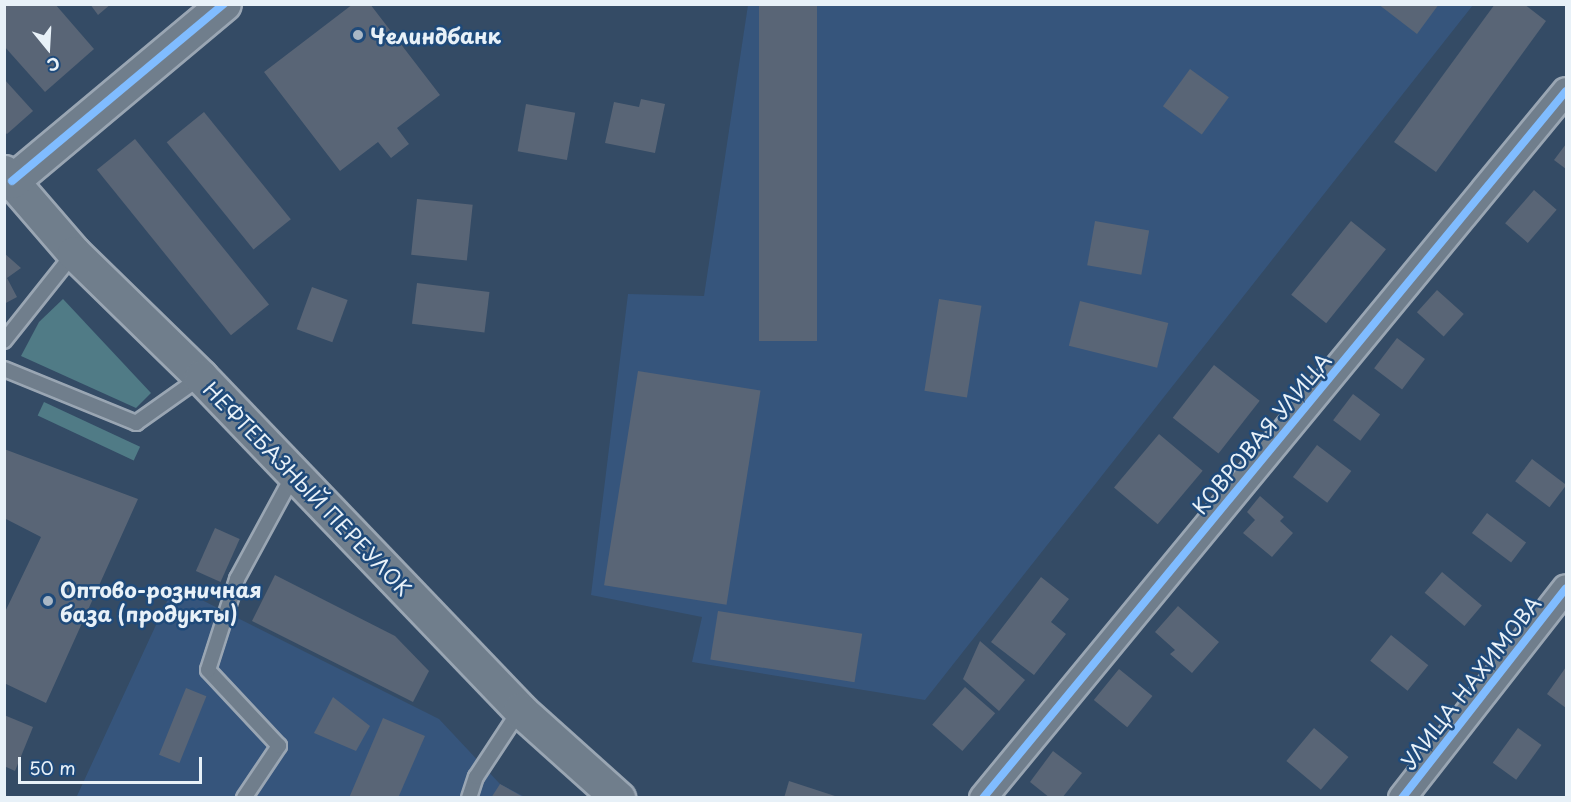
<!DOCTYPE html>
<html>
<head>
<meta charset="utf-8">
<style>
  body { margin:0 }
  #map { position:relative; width:1571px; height:802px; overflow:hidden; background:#344b65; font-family:"Playpen Sans",sans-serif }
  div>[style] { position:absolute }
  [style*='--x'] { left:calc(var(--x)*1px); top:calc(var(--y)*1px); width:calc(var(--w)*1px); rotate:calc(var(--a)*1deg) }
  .built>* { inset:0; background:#36557c }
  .green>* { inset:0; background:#507b86; transform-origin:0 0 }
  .building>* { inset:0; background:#596576; transform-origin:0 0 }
  .roads { filter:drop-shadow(2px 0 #9aa6b3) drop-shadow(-2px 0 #9aa6b3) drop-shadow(0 2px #9aa6b3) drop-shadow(0 -2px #9aa6b3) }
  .lane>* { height:14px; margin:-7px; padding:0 7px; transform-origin:7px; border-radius:7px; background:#707e8c }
  .street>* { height:26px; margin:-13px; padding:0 13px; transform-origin:13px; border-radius:13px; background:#707e8c }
  .secondary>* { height:33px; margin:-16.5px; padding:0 16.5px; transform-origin:16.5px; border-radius:16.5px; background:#707e8c }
  .cycleway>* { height:8px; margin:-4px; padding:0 4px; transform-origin:4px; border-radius:4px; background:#80bcff }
  .dots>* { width:16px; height:16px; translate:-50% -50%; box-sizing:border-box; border:3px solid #1f4a7a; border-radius:50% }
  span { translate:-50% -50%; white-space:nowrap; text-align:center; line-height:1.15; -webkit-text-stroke:5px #1f4a7a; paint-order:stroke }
  .poi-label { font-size:21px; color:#e8f1f8; font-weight:700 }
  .left { translate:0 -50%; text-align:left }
  .street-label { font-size:21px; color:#e8f1f8 }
  .frame { position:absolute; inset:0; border:6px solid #e8f1f8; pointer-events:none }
  .north { position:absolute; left:18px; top:18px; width:60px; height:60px; -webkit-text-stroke:4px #1f4a7a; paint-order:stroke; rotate:162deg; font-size:16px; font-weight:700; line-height:24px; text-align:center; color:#e8f1f8 }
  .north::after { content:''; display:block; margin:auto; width:21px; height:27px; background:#e8f1f8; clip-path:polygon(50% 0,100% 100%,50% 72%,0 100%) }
  .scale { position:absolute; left:18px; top:757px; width:184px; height:27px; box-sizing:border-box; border:3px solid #e8f1f8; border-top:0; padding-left:8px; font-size:18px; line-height:21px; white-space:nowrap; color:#e8f1f8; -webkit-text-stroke:4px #1f4a7a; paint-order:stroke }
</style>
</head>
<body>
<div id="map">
  <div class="built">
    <div style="clip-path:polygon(748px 5px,1473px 5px,925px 700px,692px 662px,702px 617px,591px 595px,628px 294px,704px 296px)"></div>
    <div style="clip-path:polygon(174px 586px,439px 719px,500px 784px,525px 797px,76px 798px)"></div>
  </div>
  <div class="green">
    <div style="clip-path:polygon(63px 299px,151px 393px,136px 408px,21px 356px,39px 322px)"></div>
    <div style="left:44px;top:402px;width:106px;height:15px;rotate:25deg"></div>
  </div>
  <div class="building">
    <div style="clip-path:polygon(4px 4px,55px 4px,94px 49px,45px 92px,4px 46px)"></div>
    <div style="clip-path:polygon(90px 4px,111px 4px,98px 15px)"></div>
    <div style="clip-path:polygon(353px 4px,370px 4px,440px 95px,397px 128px,409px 144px,391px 158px,378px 142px,340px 171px,264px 72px)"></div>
    <div style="left:759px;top:4px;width:58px;height:337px"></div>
    <div style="clip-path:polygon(1378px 4px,1439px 4px,1417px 34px)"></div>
    <div style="clip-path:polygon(1495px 4px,1524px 4px,1546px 21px,1436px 172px,1394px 142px)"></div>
    <div style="left:1190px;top:69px;width:48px;height:46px;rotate:36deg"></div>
    <div style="clip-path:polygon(4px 79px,33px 111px,7px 134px,4px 132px)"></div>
    <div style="clip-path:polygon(641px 99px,665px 104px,655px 153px,605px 143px,614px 102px,639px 107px)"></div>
    <div style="left:526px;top:104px;width:50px;height:48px;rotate:10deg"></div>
    <div style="left:204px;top:112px;width:138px;height:48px;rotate:51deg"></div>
    <div style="left:135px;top:139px;width:213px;height:49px;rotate:51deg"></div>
    <div style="clip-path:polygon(1566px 144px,1566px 169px,1554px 160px)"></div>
    <div style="left:1534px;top:190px;width:30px;height:44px;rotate:41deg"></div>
    <div style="left:417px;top:199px;width:56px;height:56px;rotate:6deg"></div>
    <div style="left:1095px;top:221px;width:55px;height:45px;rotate:10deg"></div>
    <div style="left:1351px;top:221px;width:45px;height:95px;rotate:39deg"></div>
    <div style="clip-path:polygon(4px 253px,21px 268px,7px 278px,17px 297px,4px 304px)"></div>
    <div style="left:417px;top:283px;width:73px;height:41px;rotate:7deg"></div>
    <div style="left:312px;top:287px;width:38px;height:45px;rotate:20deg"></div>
    <div style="left:1437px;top:290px;width:36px;height:30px;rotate:42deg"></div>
    <div style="left:939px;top:299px;width:43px;height:93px;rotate:9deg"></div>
    <div style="left:1080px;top:301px;width:91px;height:46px;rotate:14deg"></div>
    <div style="left:1397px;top:338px;width:35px;height:38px;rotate:37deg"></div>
    <div style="left:1214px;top:365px;width:58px;height:67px;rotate:38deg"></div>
    <div style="left:638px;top:371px;width:124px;height:217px;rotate:9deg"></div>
    <div style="left:1353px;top:394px;width:34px;height:33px;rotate:37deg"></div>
    <div style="left:1159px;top:434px;width:57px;height:70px;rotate:40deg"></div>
    <div style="left:1317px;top:445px;width:43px;height:40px;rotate:37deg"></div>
    <div style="clip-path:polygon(4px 449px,138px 499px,46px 703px,4px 683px,4px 614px,41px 537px,4px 518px)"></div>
    <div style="left:1532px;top:459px;width:43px;height:28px;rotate:37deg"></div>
    <div style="clip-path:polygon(1260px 496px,1284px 517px,1280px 521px,1293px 533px,1272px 557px,1243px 533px,1255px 520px,1247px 512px)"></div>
    <div style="left:1487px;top:513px;width:49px;height:25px;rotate:37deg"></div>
    <div style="left:215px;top:528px;width:27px;height:47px;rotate:24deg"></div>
    <div style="left:1442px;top:572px;width:52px;height:27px;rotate:40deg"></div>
    <div style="clip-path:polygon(275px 575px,395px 636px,429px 671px,413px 702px,252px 621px)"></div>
    <div style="clip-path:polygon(1041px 577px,1069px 599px,1051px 622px,1066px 634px,1034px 675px,991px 642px)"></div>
    <div style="clip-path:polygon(1178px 606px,1219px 642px,1192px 673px,1170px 654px,1175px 650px,1155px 632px)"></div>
    <div style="left:718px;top:611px;width:146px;height:49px;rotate:9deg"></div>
    <div style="left:1391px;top:635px;width:48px;height:33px;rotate:39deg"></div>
    <div style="clip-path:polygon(980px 641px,1025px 680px,999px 711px,963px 679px)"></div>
    <div style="clip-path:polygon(1566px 667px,1566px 708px,1547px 694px)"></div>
    <div style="left:1119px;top:669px;width:43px;height:40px;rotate:39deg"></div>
    <div style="left:965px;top:687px;width:40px;height:50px;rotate:41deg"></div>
    <div style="left:186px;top:688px;width:22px;height:72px;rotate:22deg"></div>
    <div style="clip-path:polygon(333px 697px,370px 726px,356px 751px,314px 733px)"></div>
    <div style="clip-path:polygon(4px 715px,33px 727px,15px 771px,4px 766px)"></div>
    <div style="clip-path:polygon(383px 718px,425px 736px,398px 798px,349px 798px)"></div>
    <div style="left:1314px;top:728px;width:45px;height:43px;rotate:40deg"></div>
    <div style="left:1518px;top:728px;width:29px;height:43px;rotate:36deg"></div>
    <div style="clip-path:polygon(1053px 751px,1082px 773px,1062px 798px,1050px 798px,1030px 782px)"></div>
    <div style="clip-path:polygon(789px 781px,838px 797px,838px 798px,784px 798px)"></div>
    <div style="clip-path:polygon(500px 784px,525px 798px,491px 798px)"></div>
  </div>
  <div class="roads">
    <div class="lane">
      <div style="--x:4;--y:341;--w:112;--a:-51.5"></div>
      <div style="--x:4;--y:369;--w:143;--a:22.2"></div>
      <div style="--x:136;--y:423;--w:80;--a:-35.3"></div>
      <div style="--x:244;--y:798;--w:63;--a:-56.1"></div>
      <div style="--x:279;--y:746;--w:104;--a:-133.1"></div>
      <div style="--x:208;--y:670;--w:96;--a:-72.3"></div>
      <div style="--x:237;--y:579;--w:119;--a:-61.5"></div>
      <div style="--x:469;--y:798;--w:22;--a:-72"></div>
      <div style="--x:476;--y:777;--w:80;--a:-56.7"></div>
    </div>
    <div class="street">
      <div style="--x:983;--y:798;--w:916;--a:-50.49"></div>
      <div style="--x:1402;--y:798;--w:266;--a:-52"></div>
    </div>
    <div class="secondary">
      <div style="--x:4;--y:172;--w:107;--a:49.2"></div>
      <div style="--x:74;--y:253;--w:177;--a:44.3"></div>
      <div style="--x:201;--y:377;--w:461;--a:46.2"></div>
      <div style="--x:520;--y:710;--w:132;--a:41.9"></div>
      <div style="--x:12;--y:181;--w:276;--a:-39.9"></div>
    </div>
  </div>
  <div class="cycleway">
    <div style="--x:12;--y:181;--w:276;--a:-39.9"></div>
    <div style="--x:983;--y:798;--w:916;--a:-50.49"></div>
    <div style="--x:1402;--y:798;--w:266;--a:-52"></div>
  </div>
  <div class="dots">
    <div style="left:358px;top:35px;background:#a9b7c5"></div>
    <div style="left:48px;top:601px;background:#a9b7c5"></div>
  </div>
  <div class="poi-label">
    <span class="left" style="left:370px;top:35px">Челиндбанк</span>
    <span class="left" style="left:60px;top:601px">Оптово-розничная<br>база (продукты)</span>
  </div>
  <div class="street-label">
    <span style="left:1261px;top:433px;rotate:-50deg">КОВРОВАЯ УЛИЦА</span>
    <span style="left:308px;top:488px;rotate:46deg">НЕФТЕБАЗНЫЙ ПЕРЕУЛОК</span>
    <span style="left:1470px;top:682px;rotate:-52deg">УЛИЦА НАХИМОВА</span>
  </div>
  <div class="frame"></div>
  <div class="north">С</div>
  <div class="scale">50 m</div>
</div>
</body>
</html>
